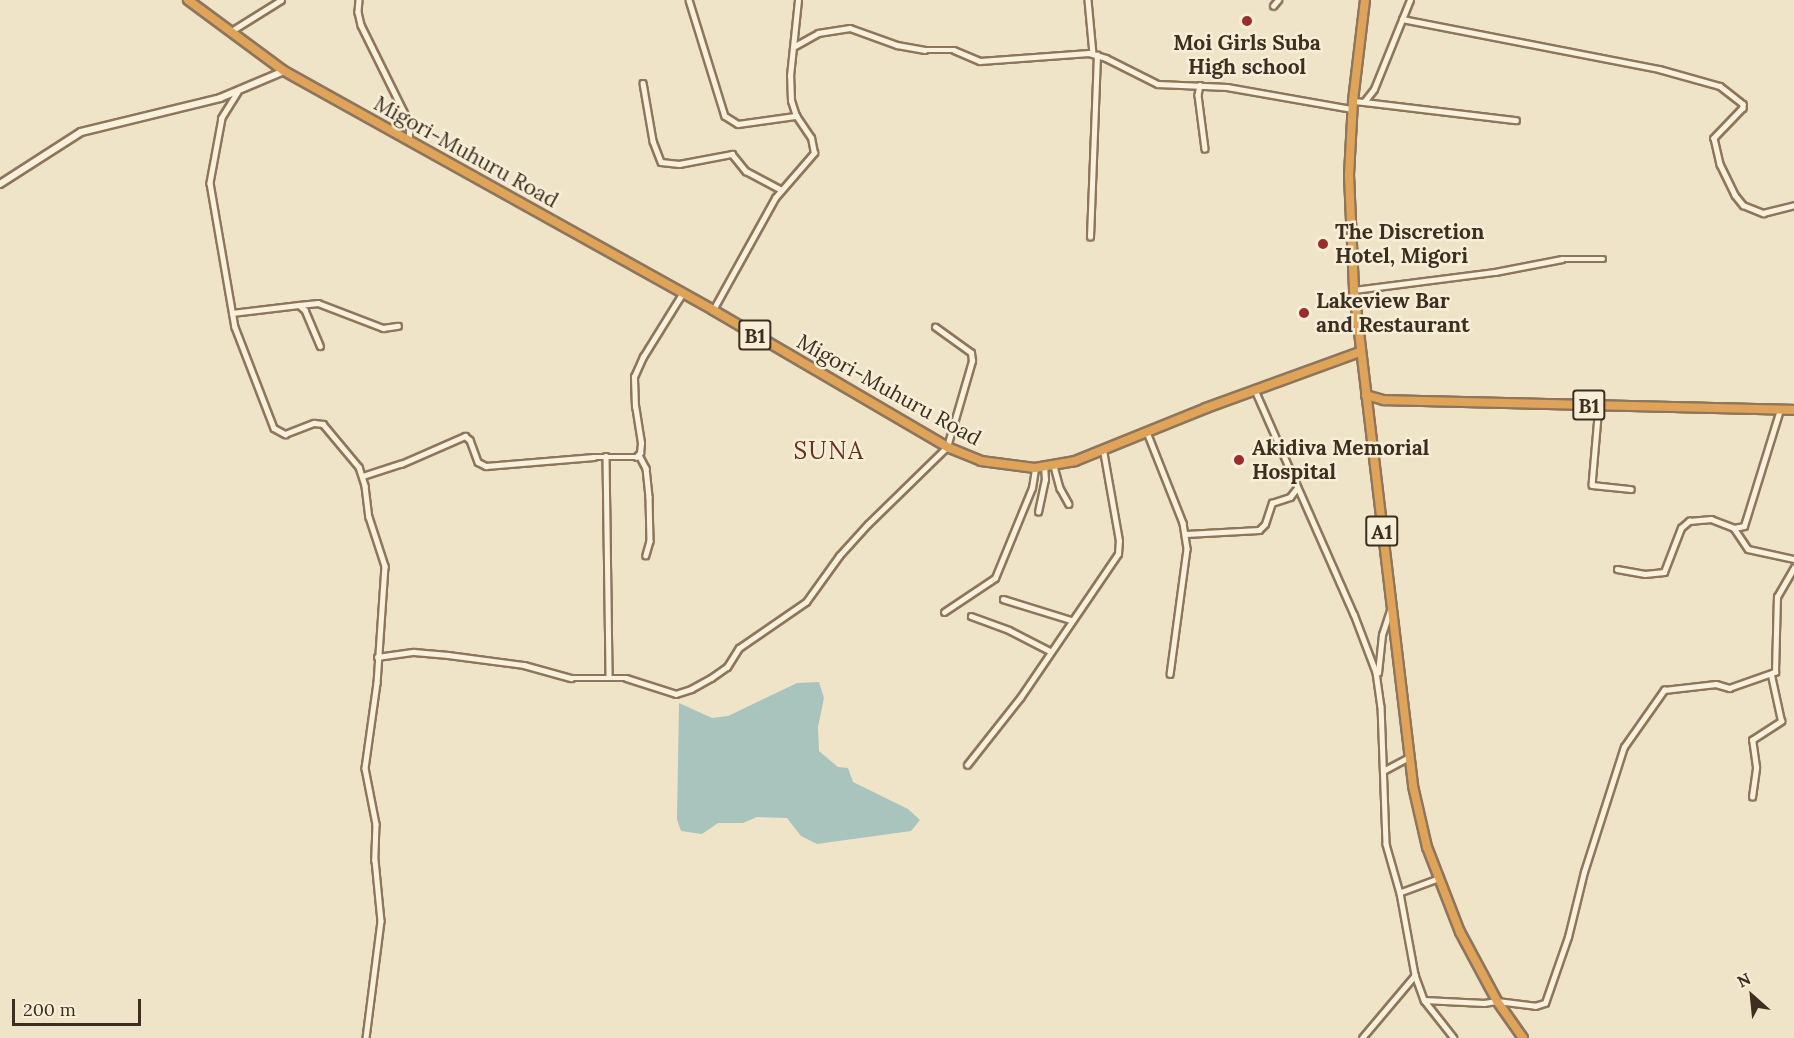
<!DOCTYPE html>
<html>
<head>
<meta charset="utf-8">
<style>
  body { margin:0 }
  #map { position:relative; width:1794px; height:1038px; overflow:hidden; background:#f0e4c8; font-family:Lora,serif }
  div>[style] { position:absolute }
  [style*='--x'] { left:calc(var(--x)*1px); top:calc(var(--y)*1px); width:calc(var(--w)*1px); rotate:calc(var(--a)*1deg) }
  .water>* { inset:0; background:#a9c4bc }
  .roads { filter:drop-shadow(2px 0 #8d765c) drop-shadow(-2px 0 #8d765c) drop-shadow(0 2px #8d765c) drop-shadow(0 -2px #8d765c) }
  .street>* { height:4.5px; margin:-2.25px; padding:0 2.25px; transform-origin:2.25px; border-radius:2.25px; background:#faf1dc }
  .secondary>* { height:6px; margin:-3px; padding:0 3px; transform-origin:3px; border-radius:3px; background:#faf1dc }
  .highway>* { height:8px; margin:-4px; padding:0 4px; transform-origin:4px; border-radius:4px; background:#e0a458 }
  .dots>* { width:16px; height:16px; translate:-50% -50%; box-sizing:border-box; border:3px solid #f7eed8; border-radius:50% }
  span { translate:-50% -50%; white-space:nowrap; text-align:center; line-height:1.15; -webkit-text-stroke:5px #f7eed8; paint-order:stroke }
  .shield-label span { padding:2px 4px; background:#f7eed8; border:2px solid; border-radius:4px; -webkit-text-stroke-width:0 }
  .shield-label { font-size:20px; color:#3d2e20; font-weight:700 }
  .poi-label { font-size:21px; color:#3d2e20; font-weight:700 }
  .left { translate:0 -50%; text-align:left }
  .street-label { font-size:21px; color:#3d2e20 }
  .quarter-label { font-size:24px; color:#6b2e1e; letter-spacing:1.5px }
  .north { position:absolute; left:1722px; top:966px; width:60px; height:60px; -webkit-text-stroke:4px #f7eed8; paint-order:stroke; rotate:333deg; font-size:16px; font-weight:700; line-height:24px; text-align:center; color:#3d2e20 }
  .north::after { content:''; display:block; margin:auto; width:21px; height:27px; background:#3d2e20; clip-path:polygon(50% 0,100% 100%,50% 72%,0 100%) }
  .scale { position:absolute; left:12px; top:999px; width:129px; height:27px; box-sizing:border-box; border:3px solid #3d2e20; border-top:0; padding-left:8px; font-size:18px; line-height:21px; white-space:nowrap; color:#3d2e20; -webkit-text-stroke:4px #f7eed8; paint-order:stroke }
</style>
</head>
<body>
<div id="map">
  <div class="water">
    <div style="clip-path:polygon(819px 682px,824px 698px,818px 727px,819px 751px,838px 767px,848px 768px,853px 782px,908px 809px,920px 820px,911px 831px,817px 844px,801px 836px,787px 818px,757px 817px,743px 823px,718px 823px,702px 834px,681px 831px,677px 820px,679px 703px,712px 718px,728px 716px,797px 683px)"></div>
  </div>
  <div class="roads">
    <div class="street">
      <div style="--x:359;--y:0;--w:12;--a:95"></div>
      <div style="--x:358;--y:12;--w:13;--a:77"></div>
      <div style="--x:361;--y:25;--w:110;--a:63.7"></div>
      <div style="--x:410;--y:124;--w:17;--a:93"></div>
      <div style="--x:689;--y:0;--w:121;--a:72.8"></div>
      <div style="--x:725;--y:116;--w:15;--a:32"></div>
      <div style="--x:738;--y:124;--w:59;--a:-7.9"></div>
      <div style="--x:1088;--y:0;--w:54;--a:84.7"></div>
      <div style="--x:1273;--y:6;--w:8;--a:-50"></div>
      <div style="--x:1402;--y:19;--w:262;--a:11"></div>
      <div style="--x:1659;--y:69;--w:63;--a:15.6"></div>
      <div style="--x:1720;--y:86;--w:29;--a:38"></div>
      <div style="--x:1743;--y:104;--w:4;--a:90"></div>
      <div style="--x:1743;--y:108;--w:42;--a:134"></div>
      <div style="--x:1714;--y:138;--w:27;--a:77"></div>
      <div style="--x:1720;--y:164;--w:34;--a:64"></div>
      <div style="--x:1735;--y:195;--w:13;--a:51"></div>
      <div style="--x:1743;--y:205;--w:22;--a:22"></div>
      <div style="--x:1763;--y:213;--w:32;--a:-14"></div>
      <div style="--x:230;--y:32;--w:60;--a:-32.1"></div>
      <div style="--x:795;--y:46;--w:26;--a:-29"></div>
      <div style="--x:818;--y:33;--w:32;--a:-9"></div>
      <div style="--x:850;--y:28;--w:50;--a:19.9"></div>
      <div style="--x:897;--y:45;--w:28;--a:10"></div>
      <div style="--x:925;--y:50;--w:29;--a:0"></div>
      <div style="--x:954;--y:50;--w:28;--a:23"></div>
      <div style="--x:980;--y:61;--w:109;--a:-4.2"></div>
      <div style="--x:1089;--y:53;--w:18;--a:16"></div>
      <div style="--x:1106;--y:58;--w:58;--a:26.6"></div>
      <div style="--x:1158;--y:84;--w:69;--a:2.5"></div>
      <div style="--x:1227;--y:87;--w:127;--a:10"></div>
      <div style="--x:643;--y:83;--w:59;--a:80.2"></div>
      <div style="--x:653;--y:141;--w:22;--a:69"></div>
      <div style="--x:661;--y:162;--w:18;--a:6"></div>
      <div style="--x:679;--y:164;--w:54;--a:-10.7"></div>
      <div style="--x:732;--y:154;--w:22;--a:51"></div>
      <div style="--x:746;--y:171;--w:40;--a:28"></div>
      <div style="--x:1200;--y:85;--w:10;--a:101"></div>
      <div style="--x:1198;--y:95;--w:54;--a:82.6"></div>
      <div style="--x:238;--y:92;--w:31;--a:122"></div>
      <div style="--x:222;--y:118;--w:66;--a:100.5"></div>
      <div style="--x:210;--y:183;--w:146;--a:80.2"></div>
      <div style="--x:235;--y:327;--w:108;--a:68.9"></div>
      <div style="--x:274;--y:428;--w:13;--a:29"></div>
      <div style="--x:285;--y:434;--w:31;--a:-21"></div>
      <div style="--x:314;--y:423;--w:9;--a:6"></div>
      <div style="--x:323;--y:424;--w:56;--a:50.1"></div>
      <div style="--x:359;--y:467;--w:20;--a:72"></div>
      <div style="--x:365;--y:486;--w:31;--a:83"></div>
      <div style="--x:369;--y:517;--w:52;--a:71.9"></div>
      <div style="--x:385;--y:566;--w:117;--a:93.9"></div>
      <div style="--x:377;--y:683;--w:86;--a:98"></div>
      <div style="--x:365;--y:768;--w:57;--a:78.9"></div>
      <div style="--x:376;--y:824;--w:36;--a:92"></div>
      <div style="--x:375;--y:860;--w:61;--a:84.4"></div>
      <div style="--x:381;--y:921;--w:118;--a:97.3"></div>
      <div style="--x:1353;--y:101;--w:11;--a:5"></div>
      <div style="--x:1364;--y:102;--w:16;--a:-52"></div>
      <div style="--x:1374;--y:89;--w:96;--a:-68"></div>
      <div style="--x:1364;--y:102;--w:153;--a:6.8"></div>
      <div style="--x:1090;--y:237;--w:182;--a:-87.8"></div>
      <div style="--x:1354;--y:290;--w:142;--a:-7.3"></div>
      <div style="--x:1495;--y:272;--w:68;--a:-11"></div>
      <div style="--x:1562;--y:259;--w:41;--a:0"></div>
      <div style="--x:299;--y:305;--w:19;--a:-6"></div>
      <div style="--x:318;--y:303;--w:70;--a:21"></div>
      <div style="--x:383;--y:328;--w:15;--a:-8"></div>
      <div style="--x:713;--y:310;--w:128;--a:-61"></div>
      <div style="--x:775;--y:198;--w:60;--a:-49.1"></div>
      <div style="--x:814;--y:153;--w:15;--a:-101"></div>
      <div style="--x:811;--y:138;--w:27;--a:-124"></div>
      <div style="--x:796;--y:116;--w:16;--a:-108"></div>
      <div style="--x:791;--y:101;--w:25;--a:-92"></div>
      <div style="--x:790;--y:76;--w:76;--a:-84"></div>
      <div style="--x:232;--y:313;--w:67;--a:-6.8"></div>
      <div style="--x:299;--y:305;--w:8;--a:40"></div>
      <div style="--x:305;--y:310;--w:39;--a:67"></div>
      <div style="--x:1255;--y:390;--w:245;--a:66.2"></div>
      <div style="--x:1354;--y:614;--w:62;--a:69.2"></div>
      <div style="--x:1376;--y:672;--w:34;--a:82"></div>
      <div style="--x:1381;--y:706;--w:138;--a:87.9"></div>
      <div style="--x:1386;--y:844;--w:51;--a:74.1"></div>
      <div style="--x:1599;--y:405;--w:80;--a:95"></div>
      <div style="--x:1592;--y:485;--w:39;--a:6"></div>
      <div style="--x:1147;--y:432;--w:98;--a:68.4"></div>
      <div style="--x:1183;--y:523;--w:26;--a:81"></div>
      <div style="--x:1187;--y:549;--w:126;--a:97.7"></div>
      <div style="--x:639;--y:455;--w:15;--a:62"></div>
      <div style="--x:646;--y:468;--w:29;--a:84"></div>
      <div style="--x:649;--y:497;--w:44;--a:88.7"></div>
      <div style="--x:650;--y:541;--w:15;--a:106"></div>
      <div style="--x:606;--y:456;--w:220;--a:89.2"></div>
      <div style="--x:1054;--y:466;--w:23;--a:75"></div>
      <div style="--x:1060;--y:488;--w:18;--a:61"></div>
      <div style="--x:363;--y:476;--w:40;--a:-18"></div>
      <div style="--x:401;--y:464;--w:70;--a:-23.6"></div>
      <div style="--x:465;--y:436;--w:6;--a:39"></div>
      <div style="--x:470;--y:440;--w:23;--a:70"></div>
      <div style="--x:478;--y:462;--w:9;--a:27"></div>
      <div style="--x:486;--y:466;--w:108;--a:-4.8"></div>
      <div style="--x:594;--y:457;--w:42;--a:0"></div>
      <div style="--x:636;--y:457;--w:6;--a:-45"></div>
      <div style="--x:640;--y:453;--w:10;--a:-84"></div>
      <div style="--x:641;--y:443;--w:36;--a:-99"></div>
      <div style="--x:635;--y:407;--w:30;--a:-92"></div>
      <div style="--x:634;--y:377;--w:22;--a:-66"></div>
      <div style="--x:643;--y:357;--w:74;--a:-58.2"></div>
      <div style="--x:1038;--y:512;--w:33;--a:-78"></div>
      <div style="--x:1045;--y:480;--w:13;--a:-94"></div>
      <div style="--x:1734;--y:528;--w:25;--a:56"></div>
      <div style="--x:1748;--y:549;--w:47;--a:12.3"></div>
      <div style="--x:1186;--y:534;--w:73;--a:-3.1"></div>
      <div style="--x:1259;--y:530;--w:8;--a:-45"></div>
      <div style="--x:1265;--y:524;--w:22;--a:-72"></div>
      <div style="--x:1272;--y:503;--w:19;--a:-18"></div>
      <div style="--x:1290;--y:497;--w:11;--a:-52"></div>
      <div style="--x:1617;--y:569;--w:28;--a:10"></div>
      <div style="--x:1645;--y:574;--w:19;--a:-6"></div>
      <div style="--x:1664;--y:572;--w:47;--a:-68.9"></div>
      <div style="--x:1681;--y:528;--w:11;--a:-41"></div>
      <div style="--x:1689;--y:521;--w:22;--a:-5"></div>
      <div style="--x:1711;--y:519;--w:25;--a:21"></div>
      <div style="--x:1734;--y:528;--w:10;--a:-11"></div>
      <div style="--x:1744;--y:526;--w:121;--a:-72.8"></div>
      <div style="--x:1003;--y:599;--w:71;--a:17.2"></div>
      <div style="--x:944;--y:612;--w:61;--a:-33.7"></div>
      <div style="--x:995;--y:578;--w:97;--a:-67.7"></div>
      <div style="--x:1032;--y:488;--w:20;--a:-81"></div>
      <div style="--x:971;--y:616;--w:40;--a:20.2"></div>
      <div style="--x:1009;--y:630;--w:46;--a:27.1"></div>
      <div style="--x:377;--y:657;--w:37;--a:-8"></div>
      <div style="--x:414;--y:652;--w:34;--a:5"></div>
      <div style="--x:448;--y:655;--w:77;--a:7.5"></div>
      <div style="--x:524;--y:665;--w:49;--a:15.5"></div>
      <div style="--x:571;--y:678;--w:55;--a:0"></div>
      <div style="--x:626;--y:678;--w:52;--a:17.7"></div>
      <div style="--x:676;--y:694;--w:16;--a:-18"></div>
      <div style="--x:691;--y:689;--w:23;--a:-29"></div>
      <div style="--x:711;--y:678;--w:19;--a:-35"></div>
      <div style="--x:727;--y:667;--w:22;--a:-58"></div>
      <div style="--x:739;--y:648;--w:81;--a:-34.5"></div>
      <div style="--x:806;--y:602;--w:57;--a:-54.3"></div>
      <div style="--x:839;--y:556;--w:43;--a:-47.8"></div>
      <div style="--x:868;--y:524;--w:110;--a:-44.3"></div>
      <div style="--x:947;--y:447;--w:90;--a:-73.8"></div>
      <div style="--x:972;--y:361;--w:8;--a:-97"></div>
      <div style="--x:971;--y:353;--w:44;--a:-144.2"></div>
      <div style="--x:1378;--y:673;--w:38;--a:-84"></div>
      <div style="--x:1382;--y:635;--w:25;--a:-72"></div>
      <div style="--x:967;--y:765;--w:85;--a:-51.7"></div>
      <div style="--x:1020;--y:698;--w:174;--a:-55.8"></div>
      <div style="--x:1118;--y:554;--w:13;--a:-86"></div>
      <div style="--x:1119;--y:541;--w:92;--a:-100"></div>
      <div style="--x:1383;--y:771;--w:30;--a:-28"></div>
      <div style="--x:1752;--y:797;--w:30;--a:-82"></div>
      <div style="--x:1756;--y:767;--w:27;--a:-98"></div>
      <div style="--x:1752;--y:740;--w:35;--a:-33"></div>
      <div style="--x:1781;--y:721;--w:47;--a:-102.3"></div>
      <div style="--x:1438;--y:879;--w:40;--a:159.8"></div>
      <div style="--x:1400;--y:893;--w:83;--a:79.6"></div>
      <div style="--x:1415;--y:975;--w:27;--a:70"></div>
      <div style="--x:1424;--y:1000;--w:48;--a:51.7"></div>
      <div style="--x:1424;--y:1000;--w:60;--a:2.9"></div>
      <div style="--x:1484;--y:1003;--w:13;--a:-9"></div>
      <div style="--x:1497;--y:1001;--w:38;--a:7"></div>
      <div style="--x:1535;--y:1006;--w:10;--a:-17"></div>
      <div style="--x:1545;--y:1003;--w:70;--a:-70.8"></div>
      <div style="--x:1568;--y:937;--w:67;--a:-76.2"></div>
      <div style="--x:1584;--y:872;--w:131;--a:-72.3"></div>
      <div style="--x:1624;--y:747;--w:70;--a:-54.9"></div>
      <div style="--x:1664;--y:690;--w:52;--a:-6.6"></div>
      <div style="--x:1716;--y:684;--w:14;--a:17"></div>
      <div style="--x:1729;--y:688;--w:49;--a:-19.2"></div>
      <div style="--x:1775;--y:672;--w:75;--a:-88.5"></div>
      <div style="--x:1777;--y:597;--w:34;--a:-60"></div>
      <div style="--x:1362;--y:1038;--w:82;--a:-49.9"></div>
    </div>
    <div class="secondary">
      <div style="--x:0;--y:184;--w:96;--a:-32.7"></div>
      <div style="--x:81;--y:132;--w:143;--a:-13.7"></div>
      <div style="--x:220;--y:98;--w:69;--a:-22.9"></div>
    </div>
    <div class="highway">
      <div style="--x:188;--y:0;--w:119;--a:36.5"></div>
      <div style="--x:284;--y:71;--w:491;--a:29.1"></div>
      <div style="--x:713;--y:310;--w:271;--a:30.3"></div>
      <div style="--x:947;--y:447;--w:37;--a:22"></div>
      <div style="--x:981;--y:461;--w:54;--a:7.4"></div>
      <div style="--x:1035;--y:468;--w:41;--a:-9.9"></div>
      <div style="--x:1075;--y:461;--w:141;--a:-22"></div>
      <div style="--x:1206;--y:408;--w:164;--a:-20"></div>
      <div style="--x:1365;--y:0;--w:102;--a:96.8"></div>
      <div style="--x:1353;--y:101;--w:74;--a:93.1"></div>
      <div style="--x:1349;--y:175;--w:115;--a:87.5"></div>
      <div style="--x:1354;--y:290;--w:499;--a:83.2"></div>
      <div style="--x:1413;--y:786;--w:63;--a:77.1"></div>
      <div style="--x:1427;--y:847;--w:91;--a:68.8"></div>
      <div style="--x:1460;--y:932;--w:78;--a:61.8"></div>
      <div style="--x:1497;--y:1001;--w:45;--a:54.9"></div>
      <div style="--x:1366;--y:395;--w:19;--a:16"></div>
      <div style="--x:1384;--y:400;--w:410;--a:1.4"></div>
    </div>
  </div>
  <div class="dots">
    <div style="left:1247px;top:21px;background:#9e2a2b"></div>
    <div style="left:1323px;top:244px;background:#9e2a2b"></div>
    <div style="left:1304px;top:313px;background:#9e2a2b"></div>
    <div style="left:1239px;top:460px;background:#9e2a2b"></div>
  </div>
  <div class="shield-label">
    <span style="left:755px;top:335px">B1</span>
    <span style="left:1589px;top:405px">B1</span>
    <span style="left:1382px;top:531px">A1</span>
  </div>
  <div class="poi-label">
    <span style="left:1247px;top:55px">Moi Girls Suba<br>High school</span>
    <span class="left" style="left:1335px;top:244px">The Discretion<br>Hotel, Migori</span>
    <span class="left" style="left:1316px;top:313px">Lakeview Bar<br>and Restaurant</span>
    <span class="left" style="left:1252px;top:460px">Akidiva Memorial<br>Hospital</span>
  </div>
  <div class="street-label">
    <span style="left:466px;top:152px;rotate:29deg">Migori-Muhuru Road</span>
    <span style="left:889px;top:390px;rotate:29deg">Migori-Muhuru Road</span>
  </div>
  <div class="quarter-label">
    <span style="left:829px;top:451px">SUNA</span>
  </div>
  <div class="north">N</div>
  <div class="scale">200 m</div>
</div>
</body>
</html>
